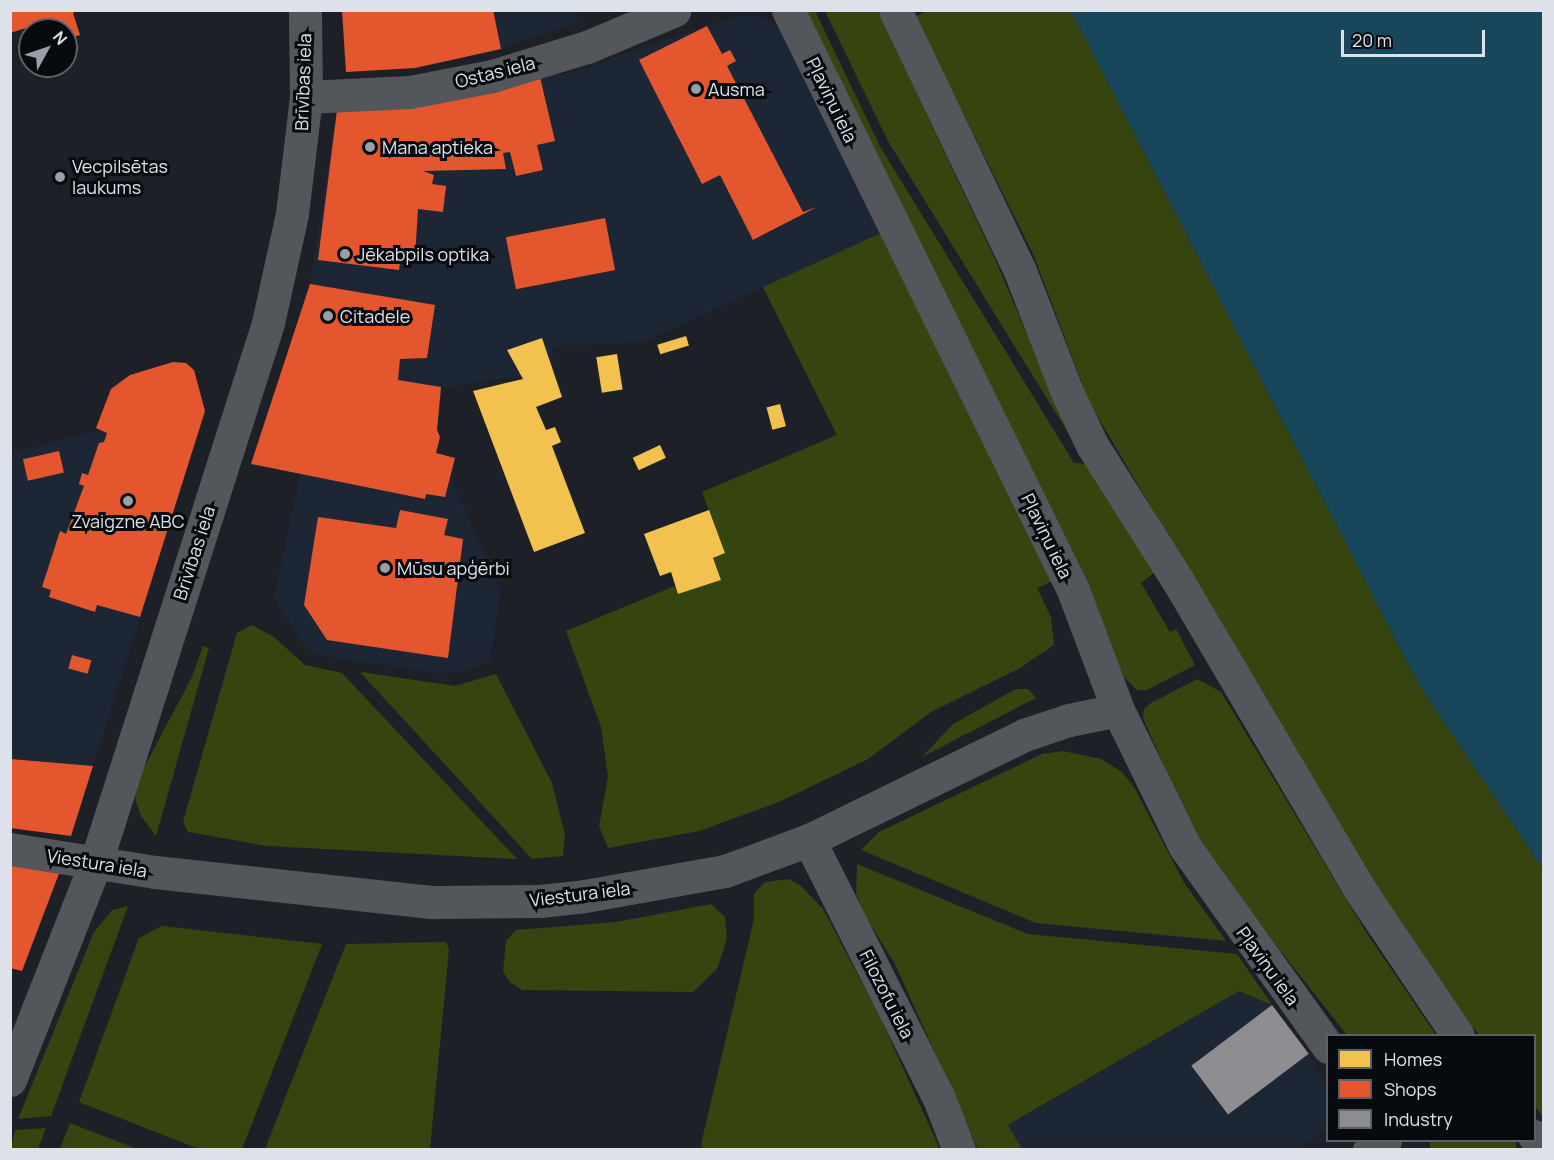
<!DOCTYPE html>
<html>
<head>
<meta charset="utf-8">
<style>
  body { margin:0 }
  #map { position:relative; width:1554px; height:1160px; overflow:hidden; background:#1d2127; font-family:Manrope,sans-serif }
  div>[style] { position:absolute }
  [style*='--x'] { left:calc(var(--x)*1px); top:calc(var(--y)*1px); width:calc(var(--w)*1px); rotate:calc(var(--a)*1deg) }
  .built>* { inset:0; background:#1d2635 }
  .green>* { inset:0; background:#36440f; transform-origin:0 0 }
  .water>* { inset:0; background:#18465b }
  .homes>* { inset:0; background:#f2c14e; transform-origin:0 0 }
  .shops>* { inset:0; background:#e4572e; transform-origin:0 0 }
  .industry>* { inset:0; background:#8d8d92; transform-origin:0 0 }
  .pedestrian>* { height:33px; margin:-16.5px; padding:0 16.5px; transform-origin:16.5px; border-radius:16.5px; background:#53575b }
  .minor>* { height:33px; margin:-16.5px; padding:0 16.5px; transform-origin:16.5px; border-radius:16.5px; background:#53575b }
  .secondary>* { height:33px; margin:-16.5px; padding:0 16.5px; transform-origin:16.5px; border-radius:16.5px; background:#53575b }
  .dots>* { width:16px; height:16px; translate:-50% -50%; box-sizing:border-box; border:3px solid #070a0e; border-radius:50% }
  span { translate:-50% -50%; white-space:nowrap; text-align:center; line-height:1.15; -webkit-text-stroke:6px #070a0e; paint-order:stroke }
  .street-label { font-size:18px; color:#dde1e9 }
  .poi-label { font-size:18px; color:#dde1e9 }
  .left { translate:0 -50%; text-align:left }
  .frame { position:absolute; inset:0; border:12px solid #dde1e9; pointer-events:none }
  .legend { position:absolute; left:1326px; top:1034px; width:210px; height:108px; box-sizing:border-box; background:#070a0e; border:2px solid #5d6066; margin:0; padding:8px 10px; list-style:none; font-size:18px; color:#dde1e9 }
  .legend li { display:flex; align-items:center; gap:12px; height:30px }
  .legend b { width:30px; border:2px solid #5d6066 }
  .north { position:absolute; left:18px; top:18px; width:60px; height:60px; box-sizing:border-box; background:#070a0e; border:2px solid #5d6066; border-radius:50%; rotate:50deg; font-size:16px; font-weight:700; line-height:24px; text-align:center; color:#dde1e9 }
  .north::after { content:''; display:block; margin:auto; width:21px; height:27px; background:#9a9ea5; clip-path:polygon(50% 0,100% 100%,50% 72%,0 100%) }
  .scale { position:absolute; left:1341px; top:30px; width:144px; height:27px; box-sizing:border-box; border:3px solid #dde1e9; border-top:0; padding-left:8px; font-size:18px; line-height:21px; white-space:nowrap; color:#dde1e9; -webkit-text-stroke:4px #070a0e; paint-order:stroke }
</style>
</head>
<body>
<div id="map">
  <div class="built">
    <div style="clip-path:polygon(574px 10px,578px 22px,501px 49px,415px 68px,346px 72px,342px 11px)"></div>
    <div style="clip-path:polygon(748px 15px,765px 19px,782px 30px,885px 231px,643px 342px,553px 346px,552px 372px,442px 387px,436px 452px,455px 458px,450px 478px,501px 588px,490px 661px,463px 671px,440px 673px,316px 655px,302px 642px,274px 597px,300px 474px,251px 464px,310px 284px,337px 110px,574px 72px,729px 18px)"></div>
    <div style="clip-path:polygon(173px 362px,186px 363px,194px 370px,205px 411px,71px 836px,11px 828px,11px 453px,99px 430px,96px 428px,114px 385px,130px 375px)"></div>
    <div style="clip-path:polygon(1239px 991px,1272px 1005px,1309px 1054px,1327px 1087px,1327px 1130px,1297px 1149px,1022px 1149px,1008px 1126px)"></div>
  </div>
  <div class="green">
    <div style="clip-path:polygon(928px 10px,1071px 11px,1419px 685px,1543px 869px,1543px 1117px,1535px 1106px,1534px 1036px,1479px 1035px,1459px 1010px,1384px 901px,1089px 402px,1034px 256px,915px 17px)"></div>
    <div style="clip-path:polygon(804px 11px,815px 11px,881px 148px,1074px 463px,1088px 464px,1154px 573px,1141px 583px,1170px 632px,1176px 629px,1195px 665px,1147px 690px,1137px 690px,1124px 677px,1080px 573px)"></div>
    <div style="clip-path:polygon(825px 11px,878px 11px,995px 259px,1070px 436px,888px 141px)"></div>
    <div style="clip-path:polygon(885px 231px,1054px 580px,1037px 588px,1051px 617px,1054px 645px,1018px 669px,931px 712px,868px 759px,779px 802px,699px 831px,608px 848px,599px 826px,608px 777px,601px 727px,566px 631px,675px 586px,678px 594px,721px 580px,713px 558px,725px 553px,702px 492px,837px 435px,763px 287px)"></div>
    <div style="clip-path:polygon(252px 625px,274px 637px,305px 665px,342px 673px,517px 859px,267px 846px,188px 832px,183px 822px,237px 633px)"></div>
    <div style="clip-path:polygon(203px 646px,209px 648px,156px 836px,141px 816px,135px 799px,139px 777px,192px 677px)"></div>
    <div style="clip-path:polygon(360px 672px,455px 686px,496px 674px,552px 783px,565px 835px,563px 856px,532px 859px)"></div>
    <div style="clip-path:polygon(1197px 679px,1221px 692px,1366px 932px,1436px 1035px,1347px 1035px,1238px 897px,1188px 821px,1143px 718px,1144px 709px,1151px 703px)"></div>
    <div style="clip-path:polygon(1016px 689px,1028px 689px,1036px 698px,922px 757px,953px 724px)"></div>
    <div style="clip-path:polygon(1063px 751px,1101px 759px,1122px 772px,1134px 787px,1183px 881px,1226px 941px,1036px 923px,861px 850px,879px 832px,1042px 754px)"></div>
    <div style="clip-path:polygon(857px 864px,1028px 934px,1237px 954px,1272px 1005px,1239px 991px,1008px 1125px,1022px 1149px,978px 1149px,895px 964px,864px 914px,856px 893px)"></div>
    <div style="clip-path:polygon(788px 879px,800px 885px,823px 909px,877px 1011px,940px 1149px,704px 1150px,701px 1144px,754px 919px,754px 894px,765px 882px)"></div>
    <div style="clip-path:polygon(711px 904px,725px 917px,727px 939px,717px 969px,693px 992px,522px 990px,510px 982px,503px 972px,506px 941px,516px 930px,616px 922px)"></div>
    <div style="clip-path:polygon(128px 906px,51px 1116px,18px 1119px,94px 932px,112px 910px)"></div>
    <div style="clip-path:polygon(162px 926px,322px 944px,242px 1149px,199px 1149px,79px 1102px,139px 938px)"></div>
    <div style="clip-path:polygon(446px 942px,449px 949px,430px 1149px,265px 1149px,346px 944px)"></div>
    <div style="clip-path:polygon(70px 1123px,137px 1149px,60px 1149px)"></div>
    <div style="clip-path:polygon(46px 1128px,38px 1149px,11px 1149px,15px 1130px)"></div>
    <div style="left:1430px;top:1141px;width:86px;height:10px"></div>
  </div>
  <div class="water">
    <div style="clip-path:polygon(1071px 11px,1543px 11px,1543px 869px,1419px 685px)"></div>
  </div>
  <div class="homes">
    <div style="left:686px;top:336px;width:10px;height:30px;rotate:73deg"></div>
    <div style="clip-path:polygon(542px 338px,562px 397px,536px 407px,546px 430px,555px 427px,561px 442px,552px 446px,585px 533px,534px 552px,473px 391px,523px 379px,507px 350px)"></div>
    <div style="left:617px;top:354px;width:36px;height:21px;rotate:81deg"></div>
    <div style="left:780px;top:404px;width:23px;height:14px;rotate:75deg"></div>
    <div style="left:660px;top:445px;width:14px;height:30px;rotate:65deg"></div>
    <div style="clip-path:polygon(709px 510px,725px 553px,713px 558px,721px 580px,678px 594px,671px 572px,660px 576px,644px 534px)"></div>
  </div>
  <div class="shops">
    <div style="clip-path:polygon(10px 10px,78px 10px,73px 13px,80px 35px,66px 40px,66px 30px,30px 30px,30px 38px,26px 28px,10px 33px)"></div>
    <div style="clip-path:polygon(342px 10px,493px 10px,501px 49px,415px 68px,346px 72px)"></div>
    <div style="clip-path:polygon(707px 26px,722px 54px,730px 50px,736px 61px,727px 66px,803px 212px,817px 207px,753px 240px,720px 175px,702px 184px,639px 60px)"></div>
    <div style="clip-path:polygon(540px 77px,555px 141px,537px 145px,543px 170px,516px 176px,510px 152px,503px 153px,506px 169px,423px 171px,434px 175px,432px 184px,446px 186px,443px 212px,418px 209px,415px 258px,401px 255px,399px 270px,318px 260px,337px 110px,419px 107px)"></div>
    <div style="left:605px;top:218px;width:53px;height:101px;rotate:79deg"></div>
    <div style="clip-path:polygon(310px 284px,435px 305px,427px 358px,400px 359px,398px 380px,441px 387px,437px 430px,440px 437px,436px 453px,455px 458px,445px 497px,426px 494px,425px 499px,251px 464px)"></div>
    <div style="clip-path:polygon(173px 362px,186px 363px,194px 370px,205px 411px,140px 617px,97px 605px,95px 612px,49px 597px,51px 590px,42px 587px,60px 531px,66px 534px,84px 486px,79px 484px,82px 473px,88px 475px,99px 443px,104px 442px,107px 433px,96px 428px,111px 389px,130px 375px)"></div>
    <div style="left:59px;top:451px;width:22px;height:37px;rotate:77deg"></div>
    <div style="clip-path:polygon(400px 510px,448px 519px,444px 535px,463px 539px,448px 658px,327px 640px,304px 605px,318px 517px,396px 528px)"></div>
    <div style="left:72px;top:655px;width:20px;height:14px;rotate:15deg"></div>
    <div style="clip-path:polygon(10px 759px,93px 766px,71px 836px,10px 828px)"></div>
    <div style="clip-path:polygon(10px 864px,60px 871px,22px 971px,10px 968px)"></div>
  </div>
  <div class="industry">
    <div style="left:1272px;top:1005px;width:61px;height:101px;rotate:53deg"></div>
  </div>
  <div class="pedestrian">
    <div style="--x:895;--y:10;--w:289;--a:64.4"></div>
    <div style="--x:1020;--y:271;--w:130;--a:68.8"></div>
    <div style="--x:1067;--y:392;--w:59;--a:64.7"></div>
    <div style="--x:1092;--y:445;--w:161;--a:57.7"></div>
    <div style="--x:1178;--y:581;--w:355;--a:59.5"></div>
    <div style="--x:1358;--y:887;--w:179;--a:56.1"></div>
    <div style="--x:1534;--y:1136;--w:15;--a:48"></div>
  </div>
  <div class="minor">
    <div style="--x:788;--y:10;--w:646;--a:63.83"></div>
    <div style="--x:1073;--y:590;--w:128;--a:69.4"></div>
    <div style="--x:1118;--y:710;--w:153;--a:63.9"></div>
    <div style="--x:1185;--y:847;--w:246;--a:54.4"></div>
    <div style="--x:306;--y:97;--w:104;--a:-2.8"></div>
    <div style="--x:410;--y:92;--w:84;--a:-11"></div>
    <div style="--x:492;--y:76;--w:99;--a:-17"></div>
    <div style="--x:587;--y:47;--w:95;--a:-22.8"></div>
    <div style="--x:809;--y:840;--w:287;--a:63.3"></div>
    <div style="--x:938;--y:1096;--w:58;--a:68.7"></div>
    <div style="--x:10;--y:849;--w:147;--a:9"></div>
    <div style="--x:155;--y:872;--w:280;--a:6.2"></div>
    <div style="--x:433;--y:902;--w:107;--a:-0.5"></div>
    <div style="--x:540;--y:901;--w:45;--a:-6.3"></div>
    <div style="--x:585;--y:896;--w:142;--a:-10.1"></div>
    <div style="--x:725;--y:871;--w:90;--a:-20.3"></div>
    <div style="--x:809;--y:840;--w:239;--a:-26"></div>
    <div style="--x:1024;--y:735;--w:47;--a:-18.4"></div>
    <div style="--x:1069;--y:720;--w:50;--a:-11.5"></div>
    <div style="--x:1369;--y:1150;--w:19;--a:-32"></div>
  </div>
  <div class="secondary">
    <div style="--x:10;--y:1080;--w:234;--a:-68.5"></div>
    <div style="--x:96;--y:862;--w:566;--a:-72.3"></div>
    <div style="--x:268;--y:323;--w:112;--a:-77.6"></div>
    <div style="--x:292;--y:214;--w:118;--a:-83.2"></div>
    <div style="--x:306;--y:97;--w:87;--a:-90.7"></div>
  </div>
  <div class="dots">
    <div style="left:696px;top:89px;background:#9a9ea5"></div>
    <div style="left:370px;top:147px;background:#9a9ea5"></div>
    <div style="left:60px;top:177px;background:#9a9ea5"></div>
    <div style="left:345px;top:254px;background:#9a9ea5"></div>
    <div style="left:328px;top:316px;background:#9a9ea5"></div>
    <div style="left:128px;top:501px;background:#9a9ea5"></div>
    <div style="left:385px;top:568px;background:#9a9ea5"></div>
  </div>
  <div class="street-label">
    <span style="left:495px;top:72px;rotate:-14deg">Ostas iela</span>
    <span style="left:303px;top:82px;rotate:-88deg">Brīvības iela</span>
    <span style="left:832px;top:100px;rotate:64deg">Pļaviņu iela</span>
    <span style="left:1047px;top:536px;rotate:64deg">Pļaviņu iela</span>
    <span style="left:194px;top:553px;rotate:-72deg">Brīvības iela</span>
    <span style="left:97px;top:863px;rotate:9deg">Viestura iela</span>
    <span style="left:580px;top:894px;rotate:-7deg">Viestura iela</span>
    <span style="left:1268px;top:966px;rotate:54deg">Pļaviņu iela</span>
    <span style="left:887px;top:994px;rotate:63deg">Filozofu iela</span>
  </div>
  <div class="poi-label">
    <span class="left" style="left:708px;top:89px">Ausma</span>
    <span class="left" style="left:382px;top:147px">Mana aptieka</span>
    <span class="left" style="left:72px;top:177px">Vecpilsētas<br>laukums</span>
    <span class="left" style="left:357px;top:254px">Jēkabpils optika</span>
    <span class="left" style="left:340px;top:316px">Citadele</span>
    <span style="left:128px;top:521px">Zvaigzne ABC</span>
    <span class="left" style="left:397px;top:568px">Mūsu apģērbi</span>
  </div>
  <div class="frame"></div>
  <ul class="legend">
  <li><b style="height:16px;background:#f2c14e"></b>Homes</li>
  <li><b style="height:16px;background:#e4572e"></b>Shops</li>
  <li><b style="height:16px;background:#8d8d92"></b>Industry</li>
  </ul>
  <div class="north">N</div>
  <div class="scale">20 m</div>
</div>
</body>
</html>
